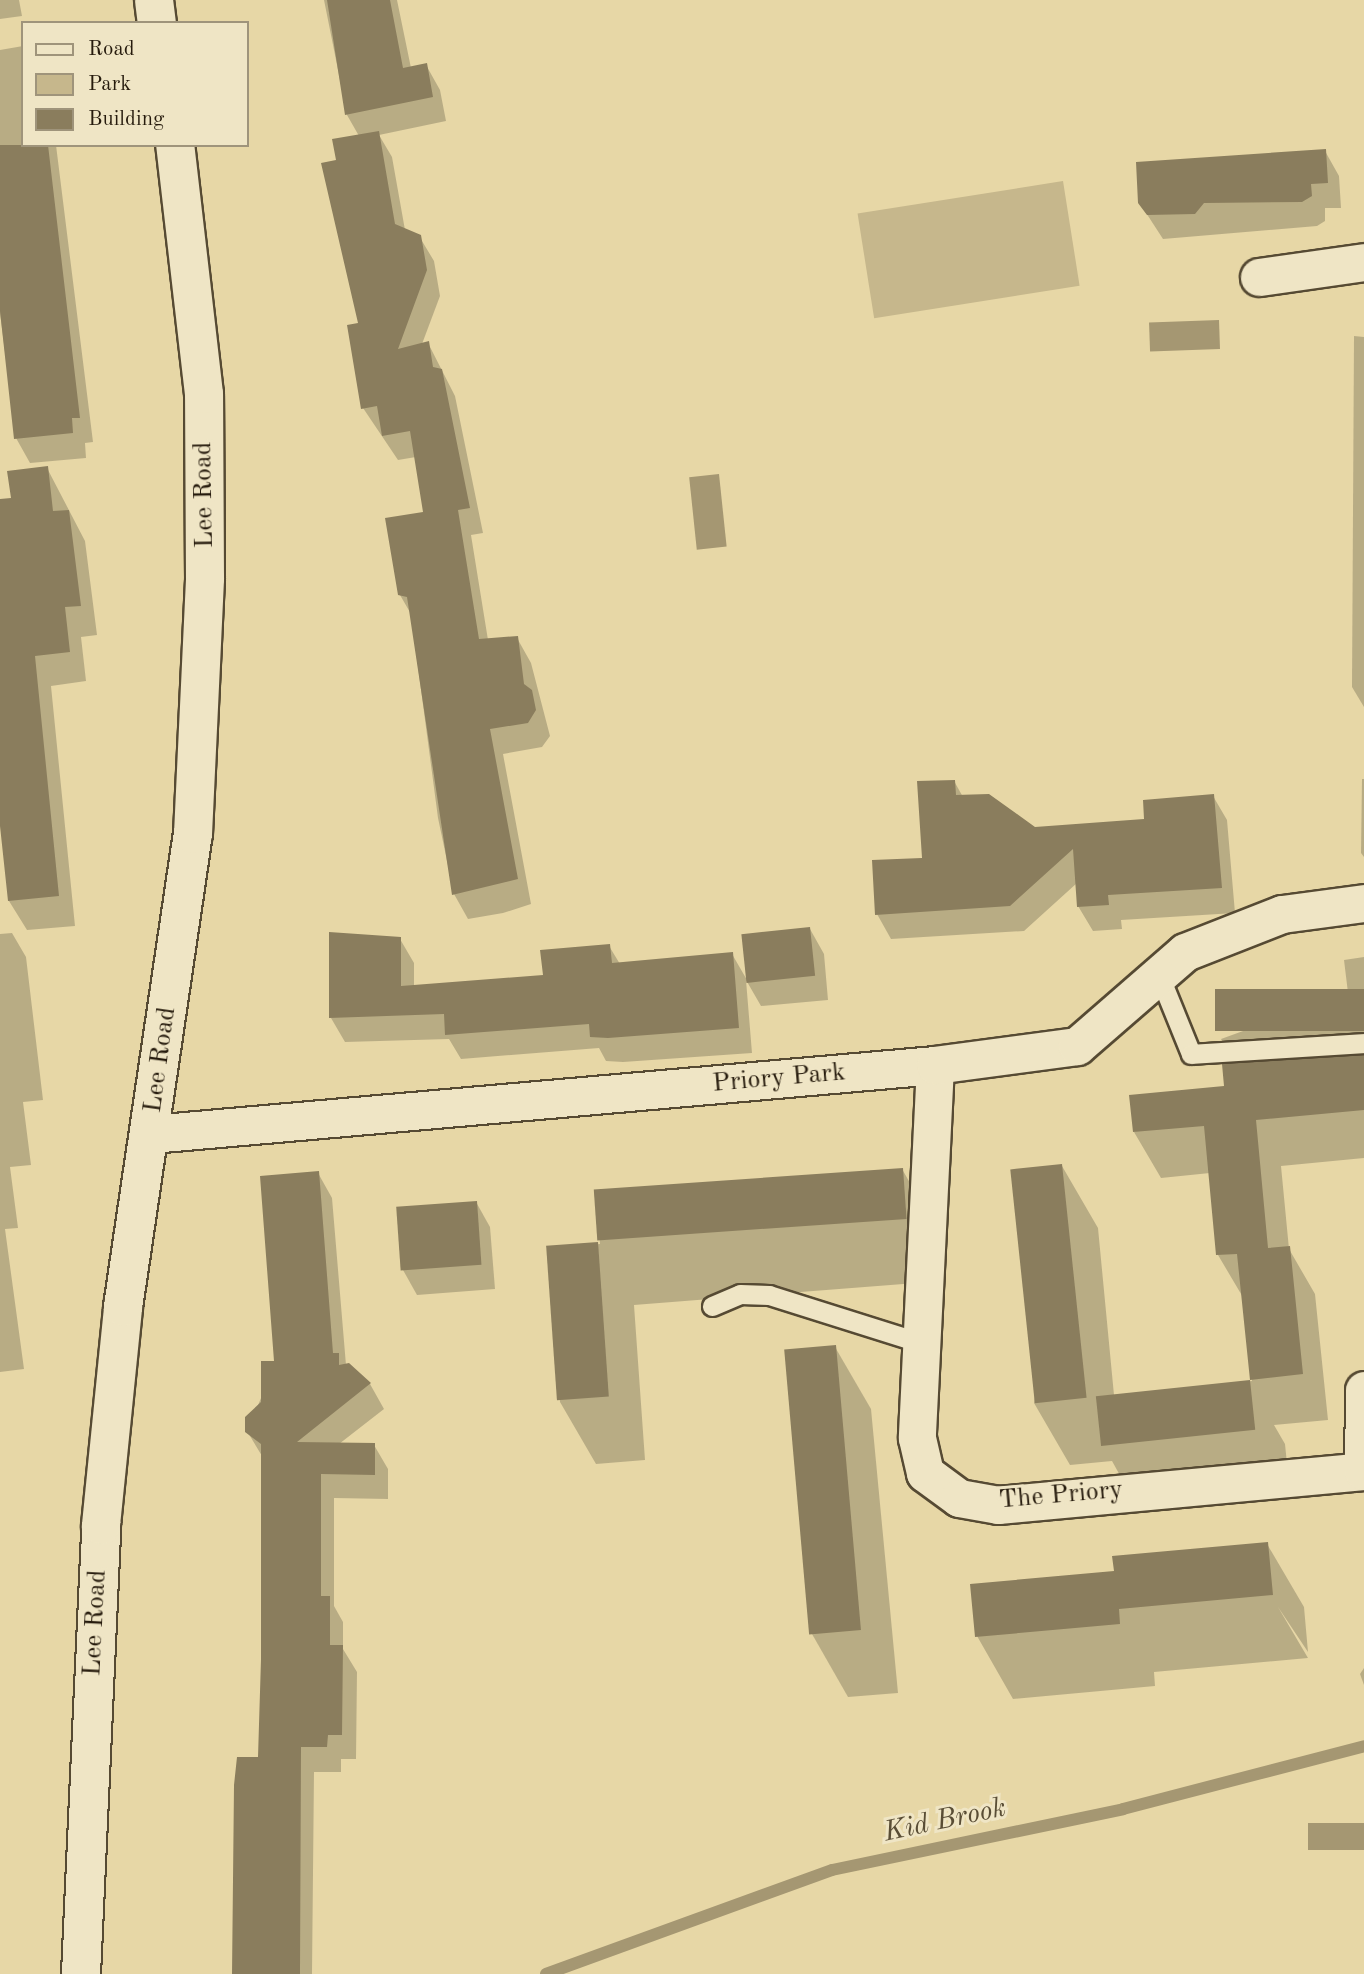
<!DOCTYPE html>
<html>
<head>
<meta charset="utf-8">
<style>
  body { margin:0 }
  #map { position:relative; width:1364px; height:1974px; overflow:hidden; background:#e7d7a6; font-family:"Old Standard TT",serif }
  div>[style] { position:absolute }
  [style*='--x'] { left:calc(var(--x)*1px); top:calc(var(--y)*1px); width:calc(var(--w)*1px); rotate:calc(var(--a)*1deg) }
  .green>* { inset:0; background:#c6b78c; transform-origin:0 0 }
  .water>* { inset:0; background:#a59772; transform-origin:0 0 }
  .shadow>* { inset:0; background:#0003 }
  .stream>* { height:12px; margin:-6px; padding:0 6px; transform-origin:6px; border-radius:6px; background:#a59772 }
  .building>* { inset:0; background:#8a7d5d; transform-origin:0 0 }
  .roads { filter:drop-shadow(2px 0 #564a33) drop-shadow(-2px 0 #564a33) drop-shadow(0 2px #564a33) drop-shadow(0 -2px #564a33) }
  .lane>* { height:19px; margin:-9.5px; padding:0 9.5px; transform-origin:9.5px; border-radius:9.5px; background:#efe5c5 }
  .street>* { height:37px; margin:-18.5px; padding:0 18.5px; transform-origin:18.5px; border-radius:18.5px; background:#efe5c5 }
  .secondary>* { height:38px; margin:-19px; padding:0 19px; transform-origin:19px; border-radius:19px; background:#efe5c5 }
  span { translate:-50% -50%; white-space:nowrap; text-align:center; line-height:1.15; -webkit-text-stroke:6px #efe5c5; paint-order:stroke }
  .street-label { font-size:26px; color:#261b0d }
  .water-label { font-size:28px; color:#594d35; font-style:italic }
  .legend { position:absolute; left:21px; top:21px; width:228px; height:126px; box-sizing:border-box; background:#efe5c5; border:2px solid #9f947b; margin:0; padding:9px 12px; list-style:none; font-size:21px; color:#261b0d }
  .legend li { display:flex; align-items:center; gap:14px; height:35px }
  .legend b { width:35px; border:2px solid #9f947b }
</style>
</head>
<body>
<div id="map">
  <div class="green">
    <div style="left:1063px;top:181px;width:106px;height:208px;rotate:81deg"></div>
  </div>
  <div class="water">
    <div style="left:1219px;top:320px;width:29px;height:70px;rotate:88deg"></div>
    <div style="left:719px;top:474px;width:73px;height:30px;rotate:84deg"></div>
    <div style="left:1364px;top:1823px;width:27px;height:56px;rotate:90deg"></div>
  </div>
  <div class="shadow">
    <div style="clip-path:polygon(0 0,19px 0,22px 16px,0 19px)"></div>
    <div style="clip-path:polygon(324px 0,397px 0,411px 68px,426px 65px,440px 90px,446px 121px,379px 135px,392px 157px,405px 230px,419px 236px,434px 261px,440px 296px,422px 344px,428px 343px,455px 396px,483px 533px,471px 535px,488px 640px,517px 638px,531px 663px,550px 736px,542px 747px,503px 754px,531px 904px,503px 913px,468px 919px,454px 894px,438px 818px,411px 614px,400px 595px,425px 514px,416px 457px,398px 460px,363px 408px,360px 324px,338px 162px,359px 136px,347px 115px)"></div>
    <div style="clip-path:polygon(23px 46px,23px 145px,56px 145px,93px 442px,85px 443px,86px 458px,30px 463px,16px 438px,0 313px,0 50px)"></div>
    <div style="clip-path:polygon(1325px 151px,1339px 176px,1341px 208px,1325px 208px,1325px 221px,1317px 226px,1163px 239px,1139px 202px)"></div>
    <div style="clip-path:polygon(1354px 336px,1364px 337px,1364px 707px,1352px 687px)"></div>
    <div style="clip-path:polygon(47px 468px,85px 541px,97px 635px,81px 637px,86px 681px,51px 686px,75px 926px,27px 930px,9px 901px,0 809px,0 500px,13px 499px)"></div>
    <div style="clip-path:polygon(1362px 779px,1364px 779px,1364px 857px,1361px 853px)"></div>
    <div style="clip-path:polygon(954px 781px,963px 797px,1034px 829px,1146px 821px,1213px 796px,1227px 820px,1235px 913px,1121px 920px,1122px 929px,1093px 931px,1078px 906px,1077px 883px,1024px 931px,891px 939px,877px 914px,923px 860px)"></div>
    <div style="clip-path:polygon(810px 929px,824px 954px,828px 1000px,761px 1006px,746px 980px,752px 1053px,623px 1062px,606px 1061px,599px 1048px,461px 1059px,449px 1039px,345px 1042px,331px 1018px,400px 939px,414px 963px,414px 987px,544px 976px,609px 946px,620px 964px,732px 954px,747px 980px)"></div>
    <div style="clip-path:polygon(12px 933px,26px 957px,43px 1100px,23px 1102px,31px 1165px,10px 1167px,18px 1228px,5px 1229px,24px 1369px,0 1372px,0 934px)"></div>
    <div style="clip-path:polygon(1364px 957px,1364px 1049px,1231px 1057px,1221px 1039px,1348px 993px,1344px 960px)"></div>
    <div style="clip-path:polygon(1364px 1056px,1364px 1158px,1281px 1166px,1289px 1249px,1315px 1294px,1328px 1420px,1274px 1425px,1285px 1444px,1290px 1493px,1138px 1508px,1112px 1461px,1070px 1465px,1034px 1403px,1062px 1166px,1098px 1228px,1114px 1395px,1252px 1381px,1244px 1299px,1218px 1255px,1210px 1173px,1161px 1178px,1134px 1132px,1226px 1087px)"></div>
    <div style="clip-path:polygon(902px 1169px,938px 1232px,942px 1281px,634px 1305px,645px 1460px,596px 1464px,560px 1402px,548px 1248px,600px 1244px,596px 1192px)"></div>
    <div style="clip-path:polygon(318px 1173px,332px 1198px,346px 1365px,370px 1384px,384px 1409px,339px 1444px,374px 1445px,388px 1469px,388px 1499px,334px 1498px,334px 1606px,343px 1622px,343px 1649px,357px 1672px,356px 1759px,341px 1759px,341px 1772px,314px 1772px,312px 1974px,234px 1974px,260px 1759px,262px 1659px,262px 1456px,247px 1431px,276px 1363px)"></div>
    <div style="clip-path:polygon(476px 1202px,490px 1227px,495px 1289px,417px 1295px,403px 1270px)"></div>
    <div style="clip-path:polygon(835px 1347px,871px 1409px,898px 1693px,848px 1697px,812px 1634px)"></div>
    <div style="clip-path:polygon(1267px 1544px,1304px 1607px,1308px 1652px,1278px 1607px,1308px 1658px,1154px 1672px,1155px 1686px,1013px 1699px,977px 1636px,1116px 1573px)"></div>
    <div style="clip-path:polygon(1364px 1668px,1364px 1685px,1360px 1674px)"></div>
  </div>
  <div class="stream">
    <div style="--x:546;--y:1974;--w:304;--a:-20"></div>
    <div style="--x:832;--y:1870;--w:297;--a:-11.8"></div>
    <div style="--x:1123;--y:1809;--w:249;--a:-14.6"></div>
  </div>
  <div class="building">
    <div style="clip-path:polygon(327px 0,390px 0,403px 68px,427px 63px,433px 97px,345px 115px)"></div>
    <div style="clip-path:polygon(379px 131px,395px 224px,421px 235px,427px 270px,398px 349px,429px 341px,433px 367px,442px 369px,470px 508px,458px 510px,479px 639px,518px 636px,524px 684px,532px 690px,536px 710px,528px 723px,490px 729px,518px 879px,452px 895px,407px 597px,398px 595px,385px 518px,423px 512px,410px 431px,382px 436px,377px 406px,361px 409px,347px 325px,358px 323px,321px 163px,336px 160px,332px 139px)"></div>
    <div style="clip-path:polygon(0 145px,48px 145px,80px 418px,72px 418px,73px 433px,14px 439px,0 311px)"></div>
    <div style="clip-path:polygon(1326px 149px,1328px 183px,1311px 184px,1312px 196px,1302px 202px,1204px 203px,1195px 214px,1147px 215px,1138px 203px,1136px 162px)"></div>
    <div style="clip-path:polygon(48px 466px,53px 511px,69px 510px,81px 606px,65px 607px,70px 652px,35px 656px,59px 896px,8px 901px,0 826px,0 499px,11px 498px,7px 471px)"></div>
    <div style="clip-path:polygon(955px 780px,956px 795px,989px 794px,1035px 827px,1144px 819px,1143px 800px,1214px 794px,1222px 888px,1108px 895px,1109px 905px,1077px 907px,1073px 849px,1010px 906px,875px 915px,872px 860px,922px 858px,917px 781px)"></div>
    <div style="left:810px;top:927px;width:49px;height:69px;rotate:84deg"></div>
    <div style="clip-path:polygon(329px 932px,401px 937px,401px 986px,543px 975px,540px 950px,610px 944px,612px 963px,733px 952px,739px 1028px,608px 1038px,590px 1037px,589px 1024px,445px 1035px,444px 1014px,329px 1018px)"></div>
    <div style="left:1364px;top:989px;width:42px;height:149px;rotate:90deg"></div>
    <div style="clip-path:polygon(1364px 1055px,1364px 1110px,1256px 1120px,1268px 1248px,1290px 1246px,1303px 1374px,1250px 1380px,1237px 1254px,1216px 1255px,1204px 1126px,1133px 1132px,1129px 1095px,1224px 1086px,1222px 1064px)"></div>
    <div style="left:1062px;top:1164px;width:235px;height:52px;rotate:84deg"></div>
    <div style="left:903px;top:1168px;width:51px;height:310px;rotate:86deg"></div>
    <div style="clip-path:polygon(319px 1171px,333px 1353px,339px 1353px,339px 1365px,349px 1363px,371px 1383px,297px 1442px,375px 1443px,375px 1475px,321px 1474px,321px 1596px,330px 1596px,330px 1645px,343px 1645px,342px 1735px,328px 1735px,327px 1747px,301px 1747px,300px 1974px,232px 1974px,234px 1785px,237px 1757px,258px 1757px,261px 1659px,261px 1444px,245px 1432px,245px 1417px,261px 1402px,261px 1361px,274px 1361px,260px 1176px)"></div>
    <div style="left:477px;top:1201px;width:64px;height:81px;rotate:86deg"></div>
    <div style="left:598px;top:1242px;width:155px;height:52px;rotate:86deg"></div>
    <div style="left:836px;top:1345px;width:286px;height:52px;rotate:85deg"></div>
    <div style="left:1250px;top:1380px;width:50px;height:155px;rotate:84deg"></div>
    <div style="clip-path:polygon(1268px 1542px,1273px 1595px,1119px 1609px,1120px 1624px,975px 1637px,970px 1584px,1114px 1571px,1112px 1556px)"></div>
  </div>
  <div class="roads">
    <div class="lane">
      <div style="--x:1159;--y:975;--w:85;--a:67.9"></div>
      <div style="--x:1191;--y:1054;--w:173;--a:-3.6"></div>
      <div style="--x:712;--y:1306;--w:30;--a:-23"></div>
      <div style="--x:740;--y:1294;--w:29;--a:2"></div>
      <div style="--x:769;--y:1295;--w:159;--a:17.5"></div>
    </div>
    <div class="street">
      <div style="--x:1259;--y:277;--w:106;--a:-8.1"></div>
      <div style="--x:935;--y:1065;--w:373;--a:92.8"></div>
      <div style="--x:917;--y:1438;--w:36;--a:77"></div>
      <div style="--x:925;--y:1473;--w:42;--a:36.3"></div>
      <div style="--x:959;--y:1498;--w:40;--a:10"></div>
      <div style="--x:998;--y:1505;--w:367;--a:-5.3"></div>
      <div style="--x:1363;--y:1471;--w:81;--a:-89.3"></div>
      <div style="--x:151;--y:1134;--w:787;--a:-5.03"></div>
      <div style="--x:935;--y:1065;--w:143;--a:-7.6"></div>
      <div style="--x:1077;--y:1046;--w:143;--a:-41"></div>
      <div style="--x:1185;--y:952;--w:104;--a:-21.4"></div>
      <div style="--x:1282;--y:914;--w:83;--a:-7.6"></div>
    </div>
    <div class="secondary">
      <div style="--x:154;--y:0;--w:23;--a:83"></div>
      <div style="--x:81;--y:1974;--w:449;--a:-87.4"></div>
      <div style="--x:101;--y:1525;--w:219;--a:-84.2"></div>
      <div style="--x:123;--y:1307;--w:478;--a:-81.6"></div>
      <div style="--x:193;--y:834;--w:256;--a:-87.3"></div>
      <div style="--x:205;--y:578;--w:184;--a:-90.3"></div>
      <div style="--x:204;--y:394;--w:251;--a:-96.6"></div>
    </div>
  </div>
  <div class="street-label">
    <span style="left:205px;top:495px;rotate:-91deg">Lee Road</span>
    <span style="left:161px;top:1060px;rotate:-82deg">Lee Road</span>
    <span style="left:779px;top:1079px;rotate:-5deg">Priory Park</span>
    <span style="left:1061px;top:1496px;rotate:-5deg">The Priory</span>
    <span style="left:96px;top:1623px;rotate:-87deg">Lee Road</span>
  </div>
  <div class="water-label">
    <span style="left:945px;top:1821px;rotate:-12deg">Kid Brook</span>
  </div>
  <ul class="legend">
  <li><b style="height:9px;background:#efe5c5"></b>Road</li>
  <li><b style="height:19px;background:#c6b78c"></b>Park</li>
  <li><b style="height:19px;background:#8a7d5d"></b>Building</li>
  </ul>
</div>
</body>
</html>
